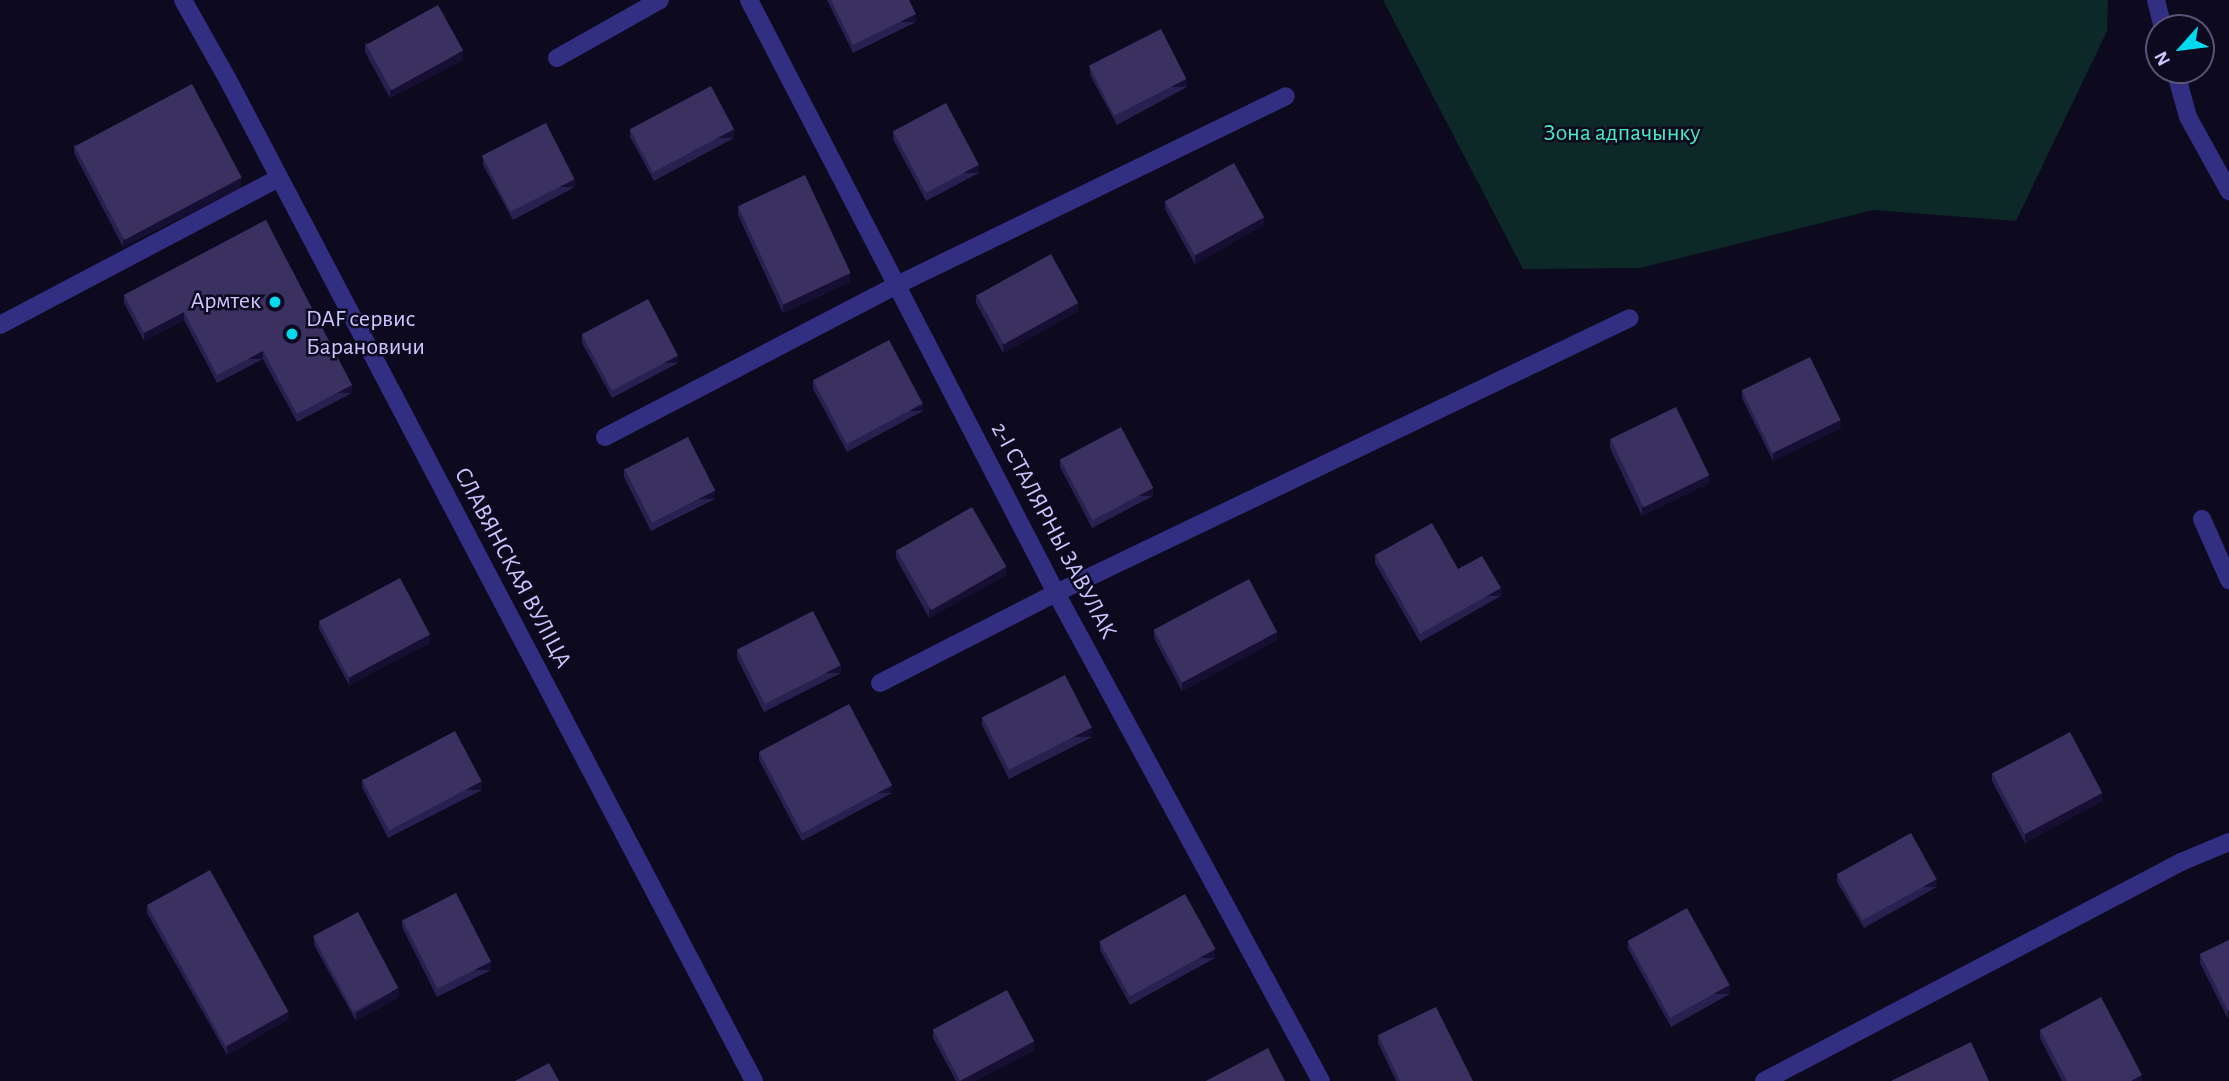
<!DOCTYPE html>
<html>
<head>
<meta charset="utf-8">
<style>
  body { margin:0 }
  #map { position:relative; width:2229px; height:1081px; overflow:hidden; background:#0d091e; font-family:"Alegreya Sans",sans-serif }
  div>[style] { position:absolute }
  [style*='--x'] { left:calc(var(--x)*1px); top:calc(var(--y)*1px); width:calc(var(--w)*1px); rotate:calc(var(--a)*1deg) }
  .green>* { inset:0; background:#0c2827 }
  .minor>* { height:18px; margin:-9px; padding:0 9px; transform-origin:9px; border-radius:9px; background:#322f82 }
  .wall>* { inset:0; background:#28204e }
  .shaded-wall>* { inset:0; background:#160f33; transform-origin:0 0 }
  .building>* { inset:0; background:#3a3161; transform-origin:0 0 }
  .dots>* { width:19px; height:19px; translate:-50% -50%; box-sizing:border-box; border:4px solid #0d091e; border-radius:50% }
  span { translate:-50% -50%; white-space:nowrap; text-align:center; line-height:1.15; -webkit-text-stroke:5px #0d091e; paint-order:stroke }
  .park-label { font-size:24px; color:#46ebc1 }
  .poi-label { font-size:24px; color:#ccc6ff }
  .right { translate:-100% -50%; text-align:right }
  .left { translate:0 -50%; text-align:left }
  .street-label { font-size:24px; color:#ccc6ff }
  .north { position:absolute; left:2145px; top:14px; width:70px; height:70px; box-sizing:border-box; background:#0d091e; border:2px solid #595578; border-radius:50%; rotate:242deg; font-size:19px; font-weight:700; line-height:28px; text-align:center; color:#ccc6ff }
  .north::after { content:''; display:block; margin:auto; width:24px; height:32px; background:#00daf1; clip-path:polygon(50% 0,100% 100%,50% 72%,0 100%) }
</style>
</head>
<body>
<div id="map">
  <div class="green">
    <div style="clip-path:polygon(1383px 0,2108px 0,2107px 31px,2016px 221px,1873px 210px,1640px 268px,1523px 269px)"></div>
  </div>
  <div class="minor">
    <div style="--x:183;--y:0;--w:90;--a:60.6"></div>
    <div style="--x:227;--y:78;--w:1133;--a:62.28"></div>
    <div style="--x:749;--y:0;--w:668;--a:62.63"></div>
    <div style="--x:1056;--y:593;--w:555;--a:61.5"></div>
    <div style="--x:2156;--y:0;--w:29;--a:76"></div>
    <div style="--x:557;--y:58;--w:118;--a:-29.4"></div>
    <div style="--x:2175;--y:70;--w:49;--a:74.5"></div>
    <div style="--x:2188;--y:117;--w:85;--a:61"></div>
    <div style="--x:0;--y:325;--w:315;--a:-27.8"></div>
    <div style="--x:605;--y:437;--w:329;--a:-27.5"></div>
    <div style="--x:897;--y:285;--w:432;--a:-25.9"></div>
    <div style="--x:2202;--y:519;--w:67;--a:66.1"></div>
    <div style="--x:880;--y:683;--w:198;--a:-27.1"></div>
    <div style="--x:1056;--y:593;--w:636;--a:-25.6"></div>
    <div style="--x:1764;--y:1081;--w:471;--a:-27.7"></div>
    <div style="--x:2181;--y:862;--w:52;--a:-22.6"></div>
  </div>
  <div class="wall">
    <div style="clip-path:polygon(827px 0,909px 0,916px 22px,853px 53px)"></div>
    <div style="clip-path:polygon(365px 43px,463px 60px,390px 98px,365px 52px)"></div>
    <div style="clip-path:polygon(1090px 67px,1187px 87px,1117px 125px,1090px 75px)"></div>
    <div style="clip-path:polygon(630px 129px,734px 138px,654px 181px,630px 137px)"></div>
    <div style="clip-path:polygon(893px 131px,979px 173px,926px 201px,893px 139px)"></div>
    <div style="clip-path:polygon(74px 145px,241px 187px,123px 247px,74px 153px)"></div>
    <div style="clip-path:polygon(483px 157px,575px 187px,513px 220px,483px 165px)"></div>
    <div style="clip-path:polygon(1165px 201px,1264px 225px,1195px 264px,1165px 209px)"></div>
    <div style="clip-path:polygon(738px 206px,850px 282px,783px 313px,738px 215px)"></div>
    <div style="clip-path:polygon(266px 220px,352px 393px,297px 422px,263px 359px,217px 383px,184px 320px,144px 341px,124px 303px,124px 295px)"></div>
    <div style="clip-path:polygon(976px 295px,1078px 311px,1003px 353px,976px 303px)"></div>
    <div style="clip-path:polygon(582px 335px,678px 363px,612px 398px,582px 343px)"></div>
    <div style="clip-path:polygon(813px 380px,923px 411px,847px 452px,813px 389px)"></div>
    <div style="clip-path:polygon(1742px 390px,1841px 428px,1773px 461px,1742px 398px)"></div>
    <div style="clip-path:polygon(1610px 439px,1709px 483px,1642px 516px,1610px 448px)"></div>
    <div style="clip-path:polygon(1060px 459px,1153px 496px,1092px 528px,1060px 467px)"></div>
    <div style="clip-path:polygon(624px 468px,715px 499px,651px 531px,624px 477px)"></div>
    <div style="clip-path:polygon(896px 550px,1006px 575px,929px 618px,896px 558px)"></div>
    <div style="clip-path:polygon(1375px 555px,1458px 569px,1501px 596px,1420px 642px,1375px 563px)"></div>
    <div style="clip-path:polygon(319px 621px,430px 643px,349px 685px,319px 629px)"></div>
    <div style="clip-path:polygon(1154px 630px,1277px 640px,1182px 691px,1154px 638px)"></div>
    <div style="clip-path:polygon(737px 650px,841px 673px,764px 712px,737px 658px)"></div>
    <div style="clip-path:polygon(982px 717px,1092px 737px,1009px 779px,982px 725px)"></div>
    <div style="clip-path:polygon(759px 752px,892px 793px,802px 841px,759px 760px)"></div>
    <div style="clip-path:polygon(1992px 773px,2102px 801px,2025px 843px,1992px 781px)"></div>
    <div style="clip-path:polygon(362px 779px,482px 790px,388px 838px,362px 787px)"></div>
    <div style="clip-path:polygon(1837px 874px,1937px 887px,1864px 928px,1837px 882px)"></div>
    <div style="clip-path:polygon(147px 905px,289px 1019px,227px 1055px,147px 913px)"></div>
    <div style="clip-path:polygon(402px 919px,491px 970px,437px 997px,402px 927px)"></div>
    <div style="clip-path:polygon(314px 937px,399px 997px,356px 1021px,314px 945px)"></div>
    <div style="clip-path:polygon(2229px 940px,2228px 1019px,2200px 963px,2200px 954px)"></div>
    <div style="clip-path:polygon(1628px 941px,1730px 994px,1671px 1027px,1628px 949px)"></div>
    <div style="clip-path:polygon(1100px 942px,1215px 958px,1130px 1005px,1100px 950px)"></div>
    <div style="clip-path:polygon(933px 1029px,1034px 1050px,975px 1081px,956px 1081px,933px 1038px)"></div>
    <div style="clip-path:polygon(2040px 1030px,2142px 1081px,2062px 1081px,2040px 1038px)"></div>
    <div style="clip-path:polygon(1378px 1035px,1473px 1081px,1396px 1081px,1378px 1043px)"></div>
  </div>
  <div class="shaded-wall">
    <div style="left:916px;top:14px;width:8px;height:70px;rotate:90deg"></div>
    <div style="clip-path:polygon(463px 51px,463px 60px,390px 98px,390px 90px)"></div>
    <div style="left:1187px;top:79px;width:8px;height:80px;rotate:90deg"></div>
    <div style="left:734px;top:129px;width:9px;height:91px;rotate:90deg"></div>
    <div style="left:979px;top:165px;width:8px;height:60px;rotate:90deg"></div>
    <div style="clip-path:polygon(241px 178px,241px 187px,123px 247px,123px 239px)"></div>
    <div style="left:575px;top:179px;width:8px;height:70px;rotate:90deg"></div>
    <div style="clip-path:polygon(1264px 217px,1264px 225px,1195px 264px,1195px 255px)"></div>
    <div style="clip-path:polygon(850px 273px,850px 282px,783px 313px,783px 305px)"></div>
    <div style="clip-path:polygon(1078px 303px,1078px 311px,1003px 353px,1003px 344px)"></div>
    <div style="clip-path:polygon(184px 312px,184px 320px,144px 341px,144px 333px)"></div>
    <div style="left:263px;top:351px;width:8px;height:52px;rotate:90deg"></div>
    <div style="left:678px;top:355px;width:8px;height:75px;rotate:90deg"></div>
    <div style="left:352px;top:385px;width:8px;height:62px;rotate:90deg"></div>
    <div style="left:923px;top:403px;width:8px;height:86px;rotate:90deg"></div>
    <div style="clip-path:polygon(1841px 420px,1841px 428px,1773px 461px,1773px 452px)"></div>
    <div style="clip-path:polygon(1709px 475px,1709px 483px,1642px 516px,1642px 507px)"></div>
    <div style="left:1153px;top:488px;width:8px;height:69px;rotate:90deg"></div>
    <div style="left:715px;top:491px;width:8px;height:72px;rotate:90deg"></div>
    <div style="clip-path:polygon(1006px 567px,1006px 575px,929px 618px,929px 609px)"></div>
    <div style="left:1501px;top:588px;width:8px;height:93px;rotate:90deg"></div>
    <div style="clip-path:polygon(1277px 632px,1277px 640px,1182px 691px,1182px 682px)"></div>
    <div style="clip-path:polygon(430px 634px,430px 643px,349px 685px,349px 677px)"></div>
    <div style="left:841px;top:665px;width:8px;height:86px;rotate:90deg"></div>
    <div style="left:1092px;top:728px;width:9px;height:93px;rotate:90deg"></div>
    <div style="left:482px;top:781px;width:9px;height:106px;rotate:90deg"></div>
    <div style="left:892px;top:785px;width:8px;height:102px;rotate:90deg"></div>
    <div style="clip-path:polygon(2102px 793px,2102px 801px,2025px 843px,2025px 834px)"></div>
    <div style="left:1937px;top:879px;width:8px;height:84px;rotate:90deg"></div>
    <div style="left:1215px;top:949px;width:9px;height:97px;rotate:90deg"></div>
    <div style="left:491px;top:962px;width:8px;height:60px;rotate:90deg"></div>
    <div style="left:1730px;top:985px;width:9px;height:68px;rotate:90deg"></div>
    <div style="clip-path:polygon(399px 988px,399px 997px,356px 1021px,356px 1013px)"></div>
    <div style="clip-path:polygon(289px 1011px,289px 1019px,227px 1055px,227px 1046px)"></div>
    <div style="clip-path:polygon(1034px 1041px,1034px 1050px,975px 1081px,960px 1081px)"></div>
    <div style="clip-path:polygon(2142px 1075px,2142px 1081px,2131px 1081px)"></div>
  </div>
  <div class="building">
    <div style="clip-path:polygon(831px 0,909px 0,916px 14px,853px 45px)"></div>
    <div style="left:438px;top:5px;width:52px;height:82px;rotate:61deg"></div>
    <div style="left:1161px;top:29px;width:56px;height:81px;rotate:63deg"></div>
    <div style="left:192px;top:84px;width:106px;height:133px;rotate:62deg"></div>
    <div style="left:711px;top:86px;width:49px;height:92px;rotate:62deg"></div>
    <div style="left:946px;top:103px;width:70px;height:60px;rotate:62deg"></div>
    <div style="left:546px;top:123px;width:63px;height:72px;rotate:63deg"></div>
    <div style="left:1234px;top:163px;width:62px;height:79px;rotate:61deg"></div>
    <div style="left:805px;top:175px;width:108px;height:74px;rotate:65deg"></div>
    <div style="clip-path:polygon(266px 220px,352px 385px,297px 414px,263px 351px,217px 375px,184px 312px,144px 333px,124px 295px)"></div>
    <div style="left:1051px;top:254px;width:56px;height:85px;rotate:61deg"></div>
    <div style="left:648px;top:299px;width:64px;height:75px;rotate:62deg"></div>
    <div style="left:889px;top:340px;width:72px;height:86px;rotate:62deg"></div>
    <div style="left:1810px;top:357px;width:70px;height:76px;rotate:64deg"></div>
    <div style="left:1676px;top:407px;width:76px;height:73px;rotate:64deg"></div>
    <div style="left:1121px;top:427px;width:69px;height:69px;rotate:62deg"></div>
    <div style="left:688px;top:437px;width:60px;height:71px;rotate:63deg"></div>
    <div style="left:972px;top:507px;width:69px;height:87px;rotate:60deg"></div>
    <div style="clip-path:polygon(1432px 523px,1458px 569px,1482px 556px,1501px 588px,1420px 634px,1375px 555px)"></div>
    <div style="left:400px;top:578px;width:64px;height:92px;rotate:62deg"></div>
    <div style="left:1249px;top:579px;width:60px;height:108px;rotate:62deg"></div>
    <div style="left:813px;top:611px;width:61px;height:85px;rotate:63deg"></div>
    <div style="left:1065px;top:675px;width:59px;height:93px;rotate:63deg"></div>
    <div style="left:849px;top:704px;width:92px;height:102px;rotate:62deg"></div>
    <div style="left:455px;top:731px;width:57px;height:105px;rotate:62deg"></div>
    <div style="left:2070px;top:732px;width:69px;height:88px;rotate:62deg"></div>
    <div style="left:1911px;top:833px;width:53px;height:85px;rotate:61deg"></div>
    <div style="left:210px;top:870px;width:162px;height:72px;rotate:61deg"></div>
    <div style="left:456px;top:893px;width:77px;height:60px;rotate:63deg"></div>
    <div style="left:1185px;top:894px;width:63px;height:98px;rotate:61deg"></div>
    <div style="left:1687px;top:908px;width:88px;height:68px;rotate:61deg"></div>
    <div style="left:358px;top:912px;width:86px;height:51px;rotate:62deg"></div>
    <div style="clip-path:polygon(2229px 940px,2229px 1010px,2228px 1011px,2200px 954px)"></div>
    <div style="left:1007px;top:990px;width:58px;height:84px;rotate:62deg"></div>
    <div style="clip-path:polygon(2101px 997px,2142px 1075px,2131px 1081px,2067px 1081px,2040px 1030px)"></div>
    <div style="clip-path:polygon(1436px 1007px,1473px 1081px,1400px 1081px,1378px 1035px)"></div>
    <div style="clip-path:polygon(1971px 1042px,1989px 1081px,1891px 1081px)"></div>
    <div style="clip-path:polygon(1268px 1048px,1285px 1081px,1206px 1081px)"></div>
    <div style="clip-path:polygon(549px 1063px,559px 1081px,515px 1081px)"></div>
  </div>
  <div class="dots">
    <div style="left:275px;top:302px;background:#00daf1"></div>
    <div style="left:292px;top:334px;background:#00daf1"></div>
  </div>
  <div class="park-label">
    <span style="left:1622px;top:134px">Зона адпачынку</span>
  </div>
  <div class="poi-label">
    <span class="right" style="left:261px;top:302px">Армтек</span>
    <span class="left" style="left:306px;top:334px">DAF сервис<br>Барановичи</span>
  </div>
  <div class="street-label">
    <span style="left:1053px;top:531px;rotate:62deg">2-І СТАЛЯРНЫ ЗАВУЛАК</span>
    <span style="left:512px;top:568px;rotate:62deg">СЛАВЯНСКАЯ ВУЛІЦА</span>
  </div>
  <div class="north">N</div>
</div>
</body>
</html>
